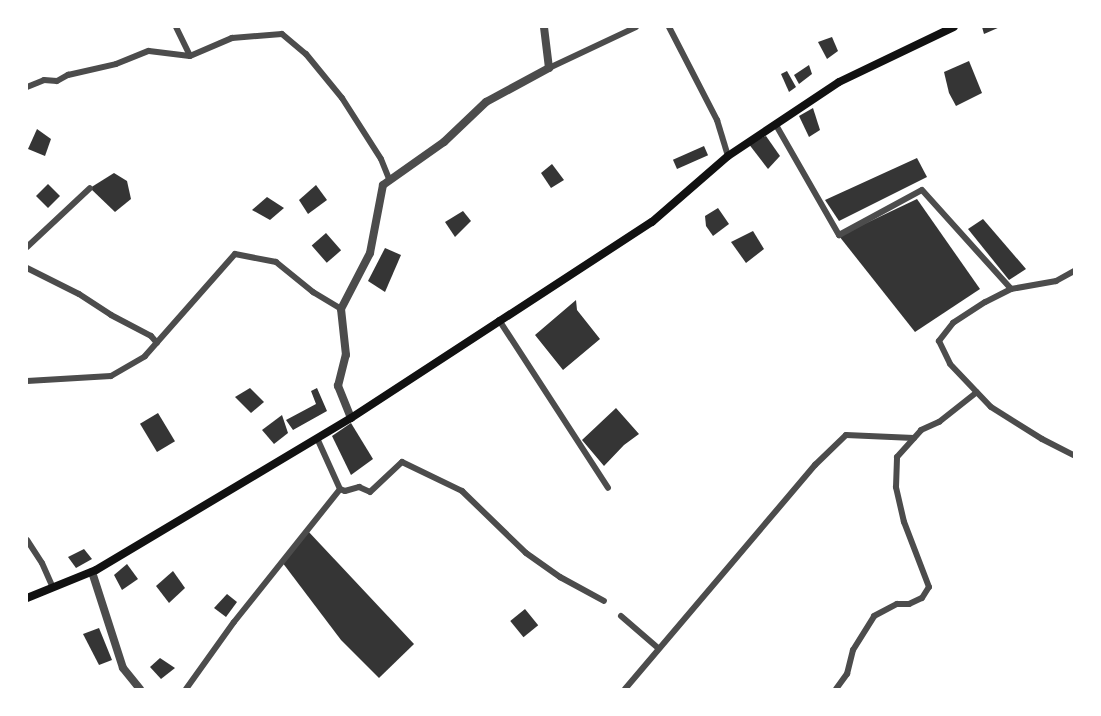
<!DOCTYPE html>
<html>
<head>
<meta charset="utf-8">
<style>
  body { margin:0 }
  #map { position:relative; width:1101px; height:716px; overflow:hidden; background:#fff; font-family:Figtree,sans-serif }
  div>[style] { position:absolute }
  [style*='--x'] { left:calc(var(--x)*1px); top:calc(var(--y)*1px); width:calc(var(--w)*1px); rotate:calc(var(--a)*1deg) }
  .building>* { inset:0; background:#353535; transform-origin:0 0 }
  .minor>* { height:6px; margin:-3px; padding:0 3px; transform-origin:3px; border-radius:3px; background:#4c4c4c }
  .tertiary>* { height:8px; margin:-4px; padding:0 4px; transform-origin:4px; border-radius:4px; background:#4c4c4c }
  .secondary>* { height:8px; margin:-4px; padding:0 4px; transform-origin:4px; border-radius:4px; background:#111 }
  span { translate:-50% -50%; white-space:nowrap; text-align:center; line-height:1.15; -webkit-text-stroke:5px #fff; paint-order:stroke }
  .frame { position:absolute; inset:0; border:28px solid #fff; pointer-events:none }
</style>
</head>
<body>
<div id="map">
  <div class="building">
    <div style="clip-path:polygon(982px 27px,1000px 27px,984px 34px)"></div>
    <div style="clip-path:polygon(832px 37px,838px 51px,827px 59px,818px 42px)"></div>
    <div style="clip-path:polygon(969px 61px,982px 93px,956px 106px,949px 93px,944px 72px)"></div>
    <div style="clip-path:polygon(809px 65px,812px 74px,799px 84px,794px 75px)"></div>
    <div style="clip-path:polygon(787px 71px,796px 87px,789px 92px,781px 74px)"></div>
    <div style="clip-path:polygon(813px 108px,820px 130px,809px 137px,799px 116px)"></div>
    <div style="clip-path:polygon(37px 129px,51px 139px,45px 156px,28px 149px)"></div>
    <div style="clip-path:polygon(766px 136px,780px 156px,768px 169px,748px 143px)"></div>
    <div style="left:704px;top:146px;width:10px;height:34px;rotate:66deg"></div>
    <div style="clip-path:polygon(917px 158px,927px 177px,839px 221px,825px 200px)"></div>
    <div style="clip-path:polygon(552px 164px,564px 180px,551px 188px,541px 173px)"></div>
    <div style="clip-path:polygon(114px 173px,127px 181px,131px 199px,115px 212px,90px 188px)"></div>
    <div style="left:48px;top:184px;width:17px;height:17px;rotate:45deg"></div>
    <div style="clip-path:polygon(316px 185px,327px 200px,308px 214px,299px 200px)"></div>
    <div style="clip-path:polygon(267px 197px,284px 208px,270px 220px,252px 210px)"></div>
    <div style="clip-path:polygon(917px 199px,980px 289px,915px 332px,839px 236px)"></div>
    <div style="clip-path:polygon(718px 208px,729px 224px,713px 236px,706px 226px,705px 216px)"></div>
    <div style="clip-path:polygon(463px 211px,471px 221px,455px 237px,445px 222px)"></div>
    <div style="clip-path:polygon(983px 219px,1026px 269px,1009px 280px,968px 229px)"></div>
    <div style="clip-path:polygon(753px 231px,764px 249px,746px 263px,731px 242px)"></div>
    <div style="left:326px;top:233px;width:23px;height:19px;rotate:49deg"></div>
    <div style="clip-path:polygon(385px 248px,401px 255px,385px 292px,368px 281px)"></div>
    <div style="clip-path:polygon(576px 300px,577px 310px,600px 339px,563px 370px,535px 335px)"></div>
    <div style="clip-path:polygon(250px 388px,264px 402px,251px 413px,235px 397px)"></div>
    <div style="clip-path:polygon(317px 388px,327px 411px,293px 430px,286px 420px,316px 404px,311px 391px)"></div>
    <div style="clip-path:polygon(616px 408px,639px 434px,624px 445px,604px 466px,582px 440px)"></div>
    <div style="left:158px;top:413px;width:33px;height:21px;rotate:59deg"></div>
    <div style="clip-path:polygon(282px 415px,288px 433px,274px 444px,262px 430px)"></div>
    <div style="clip-path:polygon(351px 423px,373px 459px,351px 475px,332px 436px)"></div>
    <div style="clip-path:polygon(307px 530px,414px 644px,379px 678px,341px 640px,282px 562px)"></div>
    <div style="clip-path:polygon(84px 549px,92px 559px,76px 568px,68px 557px)"></div>
    <div style="clip-path:polygon(127px 564px,138px 579px,122px 590px,114px 575px)"></div>
    <div style="clip-path:polygon(173px 571px,185px 588px,169px 603px,156px 586px)"></div>
    <div style="clip-path:polygon(227px 594px,237px 602px,226px 617px,214px 608px)"></div>
    <div style="left:525px;top:609px;width:21px;height:19px;rotate:51deg"></div>
    <div style="clip-path:polygon(99px 628px,112px 660px,99px 665px,83px 634px)"></div>
    <div style="clip-path:polygon(160px 658px,175px 668px,161px 679px,150px 667px)"></div>
  </div>
  <div class="minor">
    <div style="--x:176;--y:27;--w:32;--a:64"></div>
    <div style="--x:669;--y:27;--w:105;--a:62.7"></div>
    <div style="--x:717;--y:120;--w:38;--a:73"></div>
    <div style="--x:549;--y:68;--w:96;--a:-25.2"></div>
    <div style="--x:27;--y:87;--w:18;--a:-22"></div>
    <div style="--x:44;--y:80;--w:13;--a:4"></div>
    <div style="--x:57;--y:81;--w:13;--a:-29"></div>
    <div style="--x:68;--y:75;--w:49;--a:-12.9"></div>
    <div style="--x:116;--y:64;--w:35;--a:-22"></div>
    <div style="--x:149;--y:51;--w:41;--a:7"></div>
    <div style="--x:190;--y:56;--w:46;--a:-23.2"></div>
    <div style="--x:232;--y:38;--w:50;--a:-4.6"></div>
    <div style="--x:282;--y:34;--w:31;--a:40"></div>
    <div style="--x:306;--y:54;--w:57;--a:50.7"></div>
    <div style="--x:342;--y:98;--w:72;--a:57.4"></div>
    <div style="--x:381;--y:159;--w:22;--a:68"></div>
    <div style="--x:776;--y:125;--w:127;--a:60.2"></div>
    <div style="--x:839;--y:235;--w:94;--a:-28.5"></div>
    <div style="--x:922;--y:190;--w:133;--a:48"></div>
    <div style="--x:1011;--y:289;--w:46;--a:-10.1"></div>
    <div style="--x:1056;--y:281;--w:21;--a:-29"></div>
    <div style="--x:27;--y:247;--w:86;--a:-43.1"></div>
    <div style="--x:27;--y:268;--w:58;--a:26.6"></div>
    <div style="--x:79;--y:294;--w:38;--a:33"></div>
    <div style="--x:111;--y:315;--w:45;--a:27.7"></div>
    <div style="--x:151;--y:336;--w:9;--a:49"></div>
    <div style="--x:1011;--y:289;--w:29;--a:153"></div>
    <div style="--x:985;--y:302;--w:38;--a:147"></div>
    <div style="--x:953;--y:323;--w:23;--a:128"></div>
    <div style="--x:939;--y:341;--w:25;--a:64"></div>
    <div style="--x:950;--y:364;--w:59;--a:46.4"></div>
    <div style="--x:991;--y:407;--w:60;--a:32.1"></div>
    <div style="--x:1042;--y:439;--w:36;--a:27"></div>
    <div style="--x:499;--y:320;--w:200;--a:57"></div>
    <div style="--x:27;--y:381;--w:84;--a:-3.4"></div>
    <div style="--x:111;--y:376;--w:39;--a:-30"></div>
    <div style="--x:145;--y:356;--w:136;--a:-48.6"></div>
    <div style="--x:235;--y:254;--w:42;--a:11"></div>
    <div style="--x:276;--y:262;--w:48;--a:39"></div>
    <div style="--x:313;--y:292;--w:33;--a:31"></div>
    <div style="--x:340;--y:489;--w:5;--a:22"></div>
    <div style="--x:345;--y:491;--w:15;--a:-16"></div>
    <div style="--x:359;--y:487;--w:12;--a:24"></div>
    <div style="--x:370;--y:492;--w:44;--a:-43.2"></div>
    <div style="--x:402;--y:462;--w:67;--a:25.8"></div>
    <div style="--x:462;--y:491;--w:89;--a:44.1"></div>
    <div style="--x:526;--y:553;--w:42;--a:35.2"></div>
    <div style="--x:560;--y:577;--w:50;--a:28.6"></div>
    <div style="--x:27;--y:540;--w:27;--a:57"></div>
    <div style="--x:42;--y:563;--w:27;--a:66"></div>
    <div style="--x:621;--y:616;--w:49;--a:40.9"></div>
    <div style="--x:186;--y:689;--w:82;--a:-54.4"></div>
    <div style="--x:234;--y:622;--w:170;--a:-51.4"></div>
    <div style="--x:340;--y:489;--w:56;--a:-114.3"></div>
    <div style="--x:625;--y:689;--w:294;--a:-49.7"></div>
    <div style="--x:815;--y:465;--w:43;--a:-44.1"></div>
    <div style="--x:846;--y:435;--w:68;--a:2.5"></div>
    <div style="--x:836;--y:689;--w:19;--a:-54"></div>
    <div style="--x:847;--y:674;--w:25;--a:-76"></div>
    <div style="--x:853;--y:650;--w:40;--a:-58"></div>
    <div style="--x:874;--y:616;--w:26;--a:-28"></div>
    <div style="--x:897;--y:604;--w:12;--a:0"></div>
    <div style="--x:909;--y:604;--w:14;--a:-25"></div>
    <div style="--x:922;--y:598;--w:13;--a:-58"></div>
    <div style="--x:929;--y:587;--w:70;--a:-111"></div>
    <div style="--x:904;--y:522;--w:36;--a:-103"></div>
    <div style="--x:896;--y:487;--w:30;--a:-88"></div>
    <div style="--x:897;--y:457;--w:36;--a:-48"></div>
    <div style="--x:921;--y:430;--w:20;--a:-24"></div>
    <div style="--x:939;--y:422;--w:48;--a:-38.3"></div>
  </div>
  <div class="tertiary">
    <div style="--x:351;--y:418;--w:35;--a:-112"></div>
    <div style="--x:338;--y:386;--w:32;--a:-76"></div>
    <div style="--x:346;--y:355;--w:46;--a:-96.2"></div>
    <div style="--x:341;--y:309;--w:63;--a:-62.6"></div>
    <div style="--x:370;--y:253;--w:69;--a:-79.2"></div>
    <div style="--x:383;--y:185;--w:75;--a:-35.2"></div>
    <div style="--x:444;--y:142;--w:58;--a:-43.6"></div>
    <div style="--x:486;--y:102;--w:72;--a:-28.4"></div>
    <div style="--x:549;--y:68;--w:41;--a:-97"></div>
    <div style="--x:92;--y:572;--w:101;--a:72.1"></div>
    <div style="--x:123;--y:668;--w:27;--a:51"></div>
  </div>
  <div class="secondary">
    <div style="--x:27;--y:598;--w:74;--a:-22.1"></div>
    <div style="--x:96;--y:570;--w:297;--a:-30.8"></div>
    <div style="--x:351;--y:418;--w:359;--a:-33.1"></div>
    <div style="--x:652;--y:222;--w:101;--a:-41"></div>
    <div style="--x:728;--y:156;--w:133;--a:-33.7"></div>
    <div style="--x:839;--y:82;--w:127;--a:-25.6"></div>
  </div>
  <div class="frame"></div>
</div>
</body>
</html>
